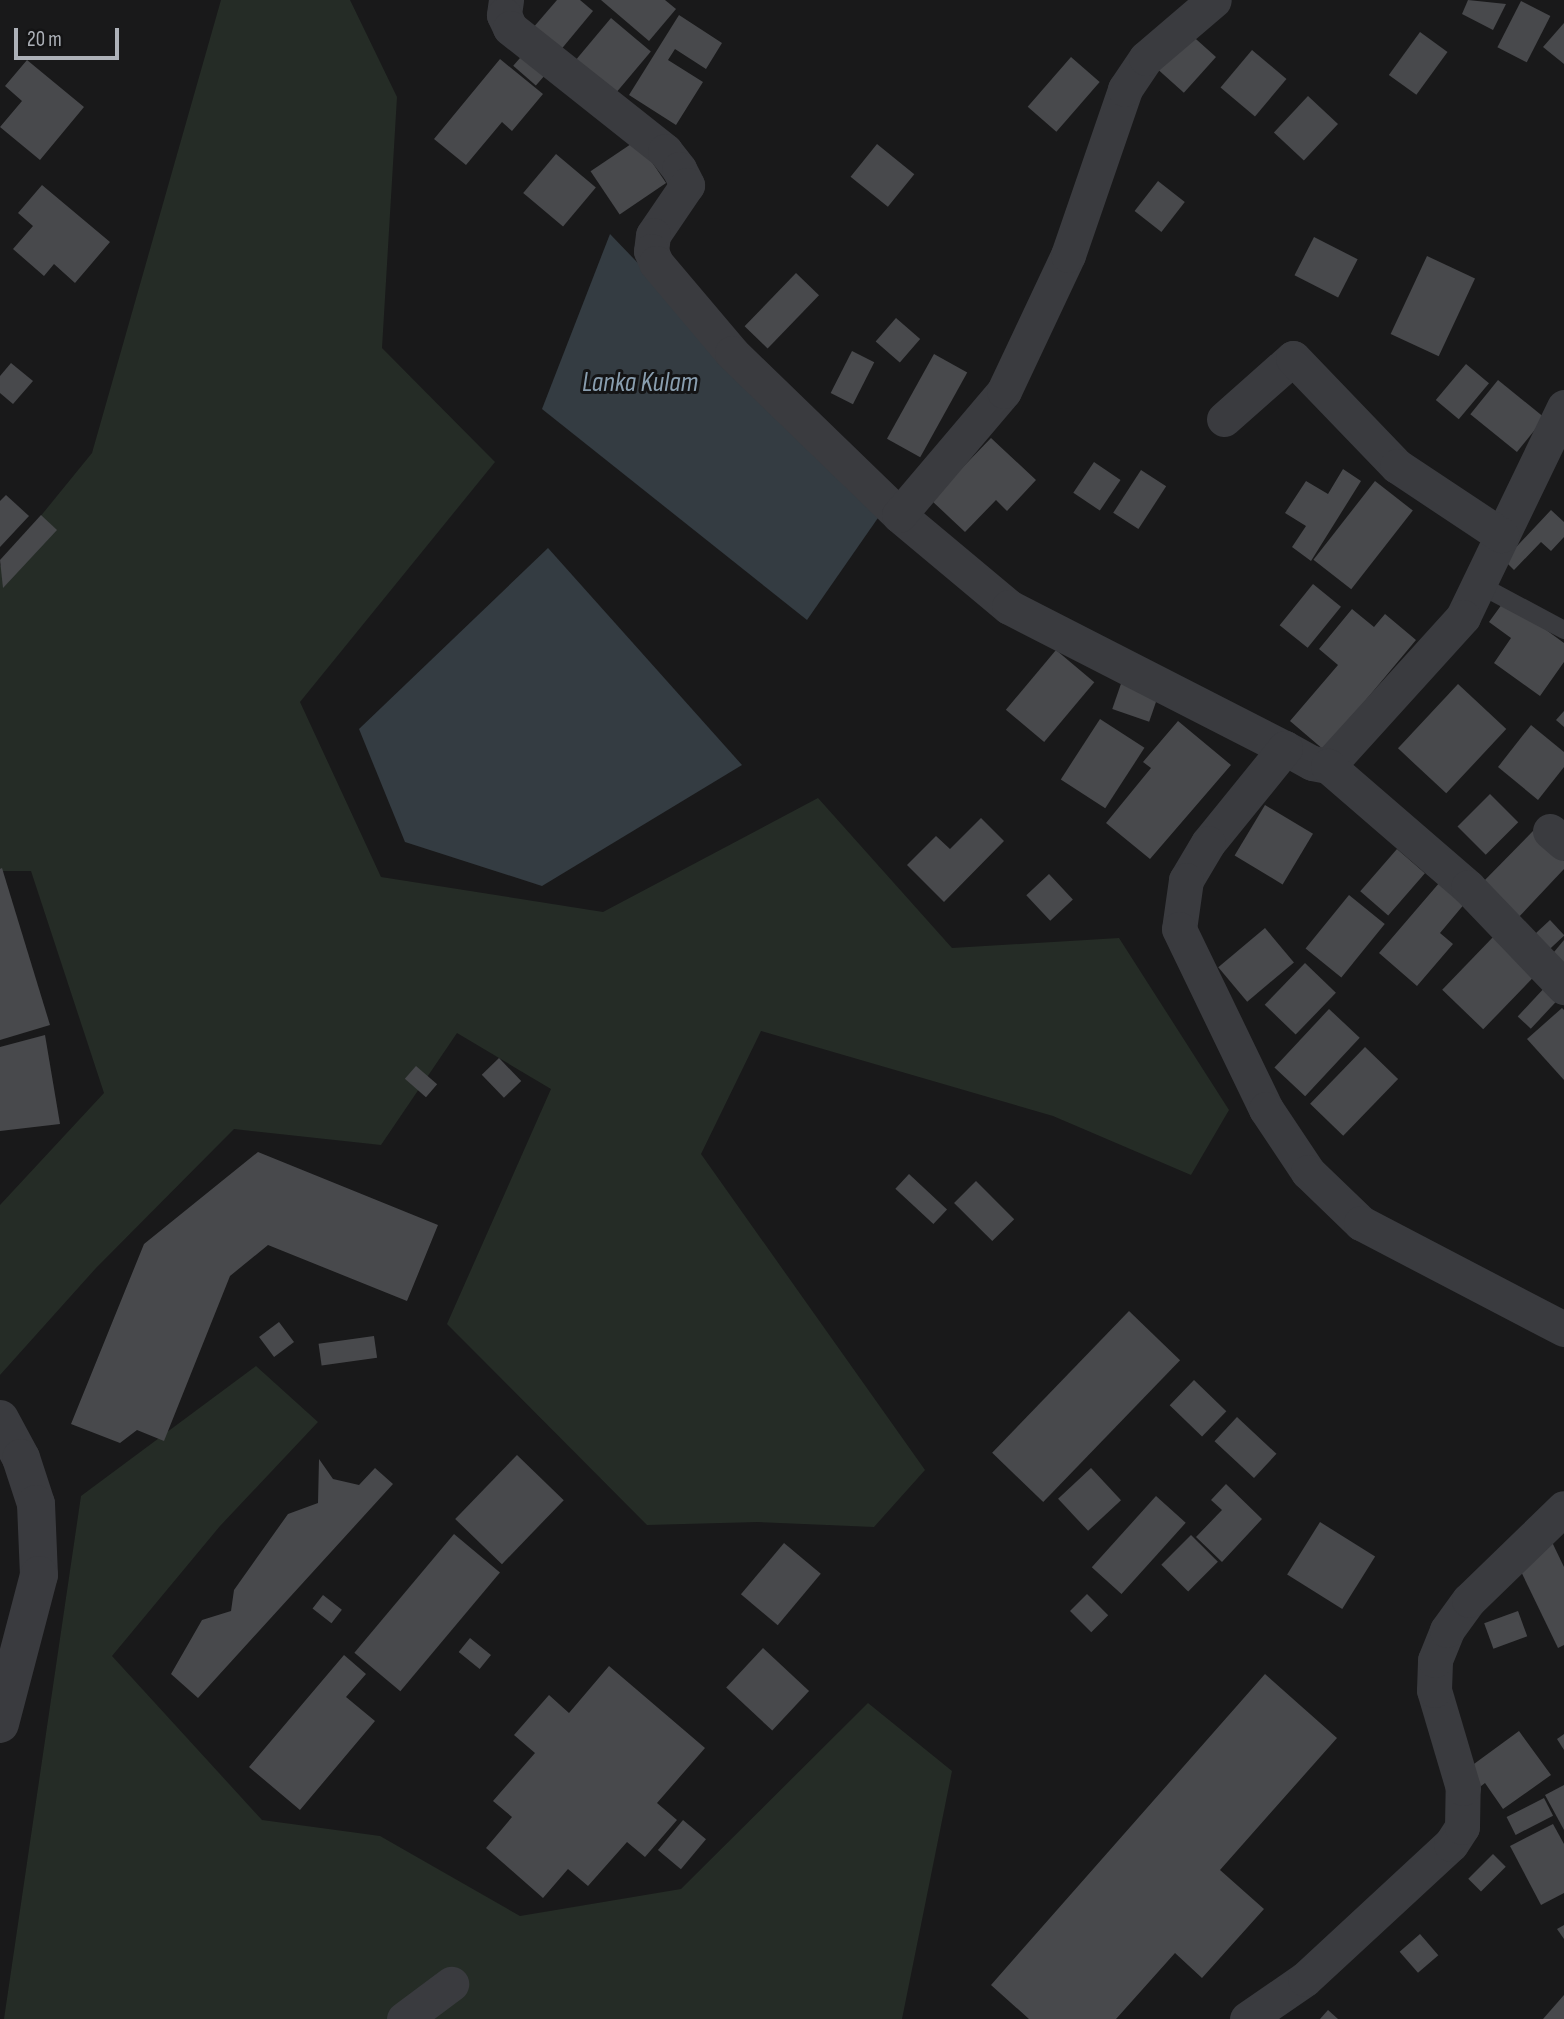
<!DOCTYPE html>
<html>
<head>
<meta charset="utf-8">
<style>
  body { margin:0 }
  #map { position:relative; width:1564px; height:2019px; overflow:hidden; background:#19191a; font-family:"Sofia Sans Condensed",sans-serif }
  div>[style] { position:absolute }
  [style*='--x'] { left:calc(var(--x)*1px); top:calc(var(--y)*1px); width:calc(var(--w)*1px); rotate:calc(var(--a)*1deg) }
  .green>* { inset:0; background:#252c26 }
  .water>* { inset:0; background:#343c42 }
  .building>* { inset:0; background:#48494c; transform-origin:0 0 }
  .service>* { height:18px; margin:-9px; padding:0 9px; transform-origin:9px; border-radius:9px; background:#3a3b3f }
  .minor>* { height:35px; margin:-17.5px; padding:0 17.5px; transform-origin:17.5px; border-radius:17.5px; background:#3a3b3f }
  .tertiary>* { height:38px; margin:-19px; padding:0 19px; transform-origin:19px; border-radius:19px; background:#3a3b3f }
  span { translate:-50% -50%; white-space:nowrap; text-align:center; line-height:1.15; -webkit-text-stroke:6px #141415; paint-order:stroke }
  .water-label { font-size:28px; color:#899eaf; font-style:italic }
  .scale { position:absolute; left:14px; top:28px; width:105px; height:32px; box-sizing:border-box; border:4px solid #adb1b8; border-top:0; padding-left:9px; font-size:21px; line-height:24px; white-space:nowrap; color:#adb1b8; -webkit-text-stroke:5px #141415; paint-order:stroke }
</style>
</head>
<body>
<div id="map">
  <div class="green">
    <div style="clip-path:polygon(221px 0,350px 0,397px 97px,382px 348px,495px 462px,300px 702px,381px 877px,603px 912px,818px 798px,952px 948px,1119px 938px,1229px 1110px,1191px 1175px,1053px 1116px,761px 1031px,701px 1154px,925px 1470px,874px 1527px,758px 1522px,647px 1525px,447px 1324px,551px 1089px,457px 1033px,381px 1145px,234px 1129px,96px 1268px,0 1375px,0 1205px,104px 1093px,31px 871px,0 871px,0 566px,92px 453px)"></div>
    <div style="clip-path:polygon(256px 1366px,318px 1422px,220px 1526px,112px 1656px,262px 1820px,380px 1836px,520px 1916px,681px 1889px,868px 1703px,952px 1771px,902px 2019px,4px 2019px,81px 1496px)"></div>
  </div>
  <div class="water">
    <div style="clip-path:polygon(610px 234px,880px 515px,807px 620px,542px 409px)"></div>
    <div style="clip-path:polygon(548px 548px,742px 765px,542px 886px,405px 842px,359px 729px)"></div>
  </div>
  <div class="building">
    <div style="clip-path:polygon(557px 0,580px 0,593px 11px,559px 52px,532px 29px)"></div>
    <div style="clip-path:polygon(601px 0,665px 0,676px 9px,649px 41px)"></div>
    <div style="clip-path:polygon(1468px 0,1506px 4px,1493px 30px,1462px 14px)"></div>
    <div style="left:1521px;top:1px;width:33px;height:52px;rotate:27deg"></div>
    <div style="clip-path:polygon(679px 15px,722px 43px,706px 69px,675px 49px,668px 60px,703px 82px,676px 125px,629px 95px)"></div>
    <div style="left:611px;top:18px;width:52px;height:58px;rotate:40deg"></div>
    <div style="clip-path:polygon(1564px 23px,1564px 64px,1543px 47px)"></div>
    <div style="left:1187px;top:31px;width:39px;height:48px;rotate:42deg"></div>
    <div style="left:1420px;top:32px;width:34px;height:53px;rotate:36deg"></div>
    <div style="left:527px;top:50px;width:30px;height:21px;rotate:41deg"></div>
    <div style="left:1252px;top:50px;width:45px;height:49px;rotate:40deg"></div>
    <div style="left:1071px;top:57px;width:38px;height:66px;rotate:41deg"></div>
    <div style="clip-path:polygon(500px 59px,543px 94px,512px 131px,502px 122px,466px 165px,434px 139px)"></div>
    <div style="clip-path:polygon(27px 60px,84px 107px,40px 160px,0 127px,22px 101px,5px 86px)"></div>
    <div style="left:1308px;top:96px;width:41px;height:50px;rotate:43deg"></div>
    <div style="left:637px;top:140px;width:52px;height:56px;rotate:56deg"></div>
    <div style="left:877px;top:144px;width:48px;height:42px;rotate:39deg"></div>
    <div style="left:556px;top:154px;width:52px;height:51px;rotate:40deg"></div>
    <div style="left:1158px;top:181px;width:34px;height:38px;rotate:38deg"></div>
    <div style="clip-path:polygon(42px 185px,110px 242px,75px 283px,54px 264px,44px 276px,13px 249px,33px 226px,18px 213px)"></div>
    <div style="left:1314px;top:237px;width:49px;height:43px;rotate:27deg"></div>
    <div style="left:1427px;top:256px;width:53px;height:86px;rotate:25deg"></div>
    <div style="left:796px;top:273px;width:32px;height:74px;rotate:44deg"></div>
    <div style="left:896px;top:318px;width:32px;height:31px;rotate:41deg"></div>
    <div style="left:852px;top:351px;width:25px;height:47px;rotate:27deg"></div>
    <div style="left:934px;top:354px;width:38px;height:97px;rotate:29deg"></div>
    <div style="clip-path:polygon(11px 363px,33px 381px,13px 404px,0 393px,0 376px)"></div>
    <div style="left:1466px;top:364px;width:30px;height:47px;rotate:40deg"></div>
    <div style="left:1498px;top:380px;width:60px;height:44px;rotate:39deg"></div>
    <div style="clip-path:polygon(991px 438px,1036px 480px,1007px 511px,996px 500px,965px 532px,931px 500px)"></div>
    <div style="left:1094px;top:462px;width:32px;height:37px;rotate:34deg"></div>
    <div style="clip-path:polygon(1343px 469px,1361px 481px,1311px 561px,1292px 547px,1306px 526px,1285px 513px,1306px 481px,1328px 494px)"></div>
    <div style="left:1141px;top:470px;width:30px;height:51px;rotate:33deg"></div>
    <div style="left:1375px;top:481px;width:48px;height:100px;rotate:38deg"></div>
    <div style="clip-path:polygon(6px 495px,29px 516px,0 547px,0 501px)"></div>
    <div style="clip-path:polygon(1551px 510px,1564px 522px,1564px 537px,1551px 551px,1541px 542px,1514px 570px,1504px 560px)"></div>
    <div style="clip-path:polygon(41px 515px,57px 530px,3px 588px,0 560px)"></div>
    <div style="left:1313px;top:584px;width:36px;height:53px;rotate:39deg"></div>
    <div style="clip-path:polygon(1505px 600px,1564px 643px,1564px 662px,1540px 696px,1494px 663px,1511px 638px,1489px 622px)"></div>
    <div style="clip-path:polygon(1352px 609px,1374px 627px,1385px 614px,1416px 640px,1324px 750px,1290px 721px,1338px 665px,1319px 649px)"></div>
    <div style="left:1056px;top:650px;width:50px;height:78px;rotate:40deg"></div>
    <div style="left:1124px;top:675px;width:39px;height:36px;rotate:19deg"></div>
    <div style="left:1458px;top:684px;width:66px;height:88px;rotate:43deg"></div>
    <div style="clip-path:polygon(1564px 711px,1564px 727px,1556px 720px)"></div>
    <div style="left:1100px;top:719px;width:53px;height:72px;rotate:33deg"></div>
    <div style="clip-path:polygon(1178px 721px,1231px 765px,1150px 859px,1106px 823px,1151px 768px,1143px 762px)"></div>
    <div style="clip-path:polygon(1531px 725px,1564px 752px,1564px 767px,1538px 800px,1498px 767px)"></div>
    <div style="left:1490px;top:794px;width:40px;height:46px;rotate:45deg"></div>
    <div style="left:1265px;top:805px;width:56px;height:59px;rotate:31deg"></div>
    <div style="clip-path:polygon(981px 818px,1004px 841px,944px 902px,907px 865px,936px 836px,950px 849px)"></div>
    <div style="clip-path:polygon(1533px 831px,1564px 861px,1564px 869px,1516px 920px,1480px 885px)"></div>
    <div style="left:1397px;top:849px;width:37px;height:56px;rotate:41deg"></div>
    <div style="clip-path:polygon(2px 868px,50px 1025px,0 1040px,0 869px)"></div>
    <div style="left:1049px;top:874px;width:35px;height:31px;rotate:47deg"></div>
    <div style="clip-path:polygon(1446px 875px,1471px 896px,1440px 933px,1453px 944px,1417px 986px,1379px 953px)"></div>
    <div style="left:1349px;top:895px;width:46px;height:69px;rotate:39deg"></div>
    <div style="left:1550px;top:920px;width:21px;height:29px;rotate:47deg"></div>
    <div style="left:1265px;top:928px;width:45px;height:61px;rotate:50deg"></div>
    <div style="left:1495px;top:935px;width:57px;height:76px;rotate:44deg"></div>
    <div style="clip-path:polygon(1564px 940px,1564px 981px,1544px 964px)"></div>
    <div style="left:1305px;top:963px;width:43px;height:58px;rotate:44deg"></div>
    <div style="left:1547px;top:985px;width:18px;height:43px;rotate:43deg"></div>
    <div style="clip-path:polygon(1562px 1008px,1564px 1010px,1564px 1080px,1527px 1039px)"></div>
    <div style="left:1329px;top:1009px;width:42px;height:80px;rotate:43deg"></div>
    <div style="clip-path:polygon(45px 1035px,60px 1124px,0 1131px,0 1047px)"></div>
    <div style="left:1365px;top:1047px;width:46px;height:79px;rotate:44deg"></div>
    <div style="left:499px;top:1058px;width:32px;height:24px;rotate:46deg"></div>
    <div style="left:416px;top:1066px;width:28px;height:17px;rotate:41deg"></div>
    <div style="clip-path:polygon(258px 1152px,438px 1225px,407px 1301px,268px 1245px,230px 1276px,164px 1441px,137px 1430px,120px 1443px,71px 1424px,144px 1244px)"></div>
    <div style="left:909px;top:1174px;width:52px;height:20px;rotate:43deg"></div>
    <div style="left:976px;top:1181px;width:54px;height:31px;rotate:45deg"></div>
    <div style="left:1129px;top:1311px;width:71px;height:197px;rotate:44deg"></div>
    <div style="left:279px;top:1322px;width:25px;height:25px;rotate:53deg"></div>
    <div style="left:374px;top:1336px;width:22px;height:56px;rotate:82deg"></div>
    <div style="left:1194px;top:1380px;width:45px;height:35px;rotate:44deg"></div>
    <div style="left:1237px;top:1417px;width:54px;height:33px;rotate:43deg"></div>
    <div style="left:517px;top:1455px;width:65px;height:89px;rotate:44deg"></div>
    <div style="clip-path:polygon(319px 1459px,333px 1479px,359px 1485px,375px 1468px,393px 1484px,198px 1698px,171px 1674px,202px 1620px,231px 1611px,234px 1590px,288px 1514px,318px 1503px)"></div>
    <div style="left:1091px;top:1468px;width:44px;height:45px;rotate:47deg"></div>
    <div style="clip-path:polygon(1226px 1484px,1262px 1519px,1222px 1562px,1196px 1537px,1222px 1510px,1211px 1500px)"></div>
    <div style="left:1156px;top:1496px;width:40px;height:96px;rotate:42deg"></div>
    <div style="left:1320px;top:1522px;width:65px;height:62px;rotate:32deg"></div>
    <div style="left:454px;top:1534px;width:60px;height:155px;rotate:40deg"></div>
    <div style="left:1191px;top:1535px;width:38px;height:42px;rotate:45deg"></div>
    <div style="clip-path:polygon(1551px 1540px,1564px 1567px,1564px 1645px,1558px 1648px,1514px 1557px)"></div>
    <div style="left:784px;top:1543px;width:48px;height:67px;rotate:40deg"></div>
    <div style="left:1087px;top:1594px;width:30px;height:24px;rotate:45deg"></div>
    <div style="left:323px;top:1595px;width:24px;height:17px;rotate:38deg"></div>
    <div style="left:1518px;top:1611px;width:27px;height:36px;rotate:70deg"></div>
    <div style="left:470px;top:1638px;width:27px;height:18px;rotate:39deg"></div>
    <div style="left:763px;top:1648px;width:63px;height:54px;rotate:43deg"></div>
    <div style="clip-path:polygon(344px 1655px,366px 1674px,346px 1697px,375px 1721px,300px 1810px,249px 1767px)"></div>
    <div style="clip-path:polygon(609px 1666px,705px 1748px,657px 1803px,677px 1820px,645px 1857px,627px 1842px,588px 1886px,568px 1869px,543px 1898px,486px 1848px,512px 1817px,493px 1801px,535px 1753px,514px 1735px,549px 1695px,569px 1713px)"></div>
    <div style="clip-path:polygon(1265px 1674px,1337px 1738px,1220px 1870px,1264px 1909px,1202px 1978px,1175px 1953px,1116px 2019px,1029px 2019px,991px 1985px)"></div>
    <div style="clip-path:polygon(1519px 1731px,1551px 1775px,1503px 1809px,1485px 1783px,1476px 1790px,1463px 1772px)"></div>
    <div style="clip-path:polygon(1564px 1734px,1564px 1750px,1557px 1739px)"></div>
    <div style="clip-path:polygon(1564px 1785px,1564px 1830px,1545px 1795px)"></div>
    <div style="left:1544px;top:1798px;width:20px;height:42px;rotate:63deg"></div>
    <div style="left:683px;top:1820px;width:30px;height:39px;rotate:40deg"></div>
    <div style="clip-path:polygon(1553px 1824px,1564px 1844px,1564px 1893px,1541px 1905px,1510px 1846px)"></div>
    <div style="left:1493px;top:1854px;width:18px;height:35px;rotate:45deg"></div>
    <div style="clip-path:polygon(1564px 1925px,1564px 1939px,1557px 1929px)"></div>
    <div style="left:1420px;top:1934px;width:28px;height:27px;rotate:49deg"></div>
    <div style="clip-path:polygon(1564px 1995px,1564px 2019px,1543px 2019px)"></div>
    <div style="clip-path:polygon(1328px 2010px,1338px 2019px,1320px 2019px)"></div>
  </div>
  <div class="service">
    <div style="--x:1478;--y:584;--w:98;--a:28.1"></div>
  </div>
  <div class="minor">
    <div style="--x:506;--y:0;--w:15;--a:98"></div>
    <div style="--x:504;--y:15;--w:14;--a:65"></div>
    <div style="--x:510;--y:28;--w:198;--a:38.4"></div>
    <div style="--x:665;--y:151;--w:23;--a:52"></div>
    <div style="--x:679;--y:169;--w:18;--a:63"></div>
    <div style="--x:687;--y:185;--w:60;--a:124.2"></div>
    <div style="--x:653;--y:235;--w:16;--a:97"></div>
    <div style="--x:651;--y:251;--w:13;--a:67"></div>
    <div style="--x:656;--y:263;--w:118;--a:49.8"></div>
    <div style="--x:732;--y:353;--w:233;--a:44.1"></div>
    <div style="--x:899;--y:515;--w:143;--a:39.9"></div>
    <div style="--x:1009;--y:607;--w:310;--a:27.1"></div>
    <div style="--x:1564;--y:407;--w:233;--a:115.7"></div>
    <div style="--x:1463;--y:617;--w:201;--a:132.2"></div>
    <div style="--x:1328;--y:766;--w:16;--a:-169"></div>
    <div style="--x:1312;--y:763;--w:31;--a:-151"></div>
    <div style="--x:1285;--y:748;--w:122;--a:129"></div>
    <div style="--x:1208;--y:843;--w:43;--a:120.7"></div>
    <div style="--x:1186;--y:880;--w:49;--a:98.1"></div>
    <div style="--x:1179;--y:929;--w:200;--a:64.2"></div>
    <div style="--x:1266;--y:1109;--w:76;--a:56.3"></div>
    <div style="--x:1308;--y:1172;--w:74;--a:43.9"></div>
    <div style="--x:1361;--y:1223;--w:229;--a:27.6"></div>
    <div style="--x:1224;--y:419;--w:92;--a:-41.5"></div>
    <div style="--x:1293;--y:358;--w:150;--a:46.1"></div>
    <div style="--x:1397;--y:466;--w:125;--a:33.6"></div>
    <div style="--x:899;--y:515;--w:162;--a:-49.7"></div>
    <div style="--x:1004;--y:391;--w:150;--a:-64.8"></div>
    <div style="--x:1068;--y:255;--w:176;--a:-71"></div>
    <div style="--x:1125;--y:89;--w:37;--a:-56"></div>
    <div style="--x:1146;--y:58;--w:89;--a:-40.5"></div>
    <div style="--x:1328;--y:766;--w:185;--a:40.8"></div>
    <div style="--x:1468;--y:887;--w:139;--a:46.2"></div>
    <div style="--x:1550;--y:831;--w:18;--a:41"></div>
    <div style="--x:404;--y:2019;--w:59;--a:-36.7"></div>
    <div style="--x:1247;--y:2019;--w:70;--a:-34.6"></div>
    <div style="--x:1305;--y:1979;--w:199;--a:-42.8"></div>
    <div style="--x:1451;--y:1844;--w:20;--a:-57"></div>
    <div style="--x:1462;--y:1827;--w:39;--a:-89"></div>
    <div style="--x:1463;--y:1788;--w:102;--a:-106.5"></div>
    <div style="--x:1434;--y:1690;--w:30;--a:-88"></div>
    <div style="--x:1435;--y:1660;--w:32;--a:-68"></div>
    <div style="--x:1447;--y:1630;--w:37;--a:-54"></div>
    <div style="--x:1469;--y:1600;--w:132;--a:-44.1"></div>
  </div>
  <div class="tertiary">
    <div style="--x:0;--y:1419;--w:44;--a:61.7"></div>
    <div style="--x:21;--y:1458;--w:48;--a:71.9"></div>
    <div style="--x:36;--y:1504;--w:71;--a:87.6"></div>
    <div style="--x:39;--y:1575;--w:154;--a:104.7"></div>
  </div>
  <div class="water-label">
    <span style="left:640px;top:383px">Lanka Kulam</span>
  </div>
  <div class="scale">20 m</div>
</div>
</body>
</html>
